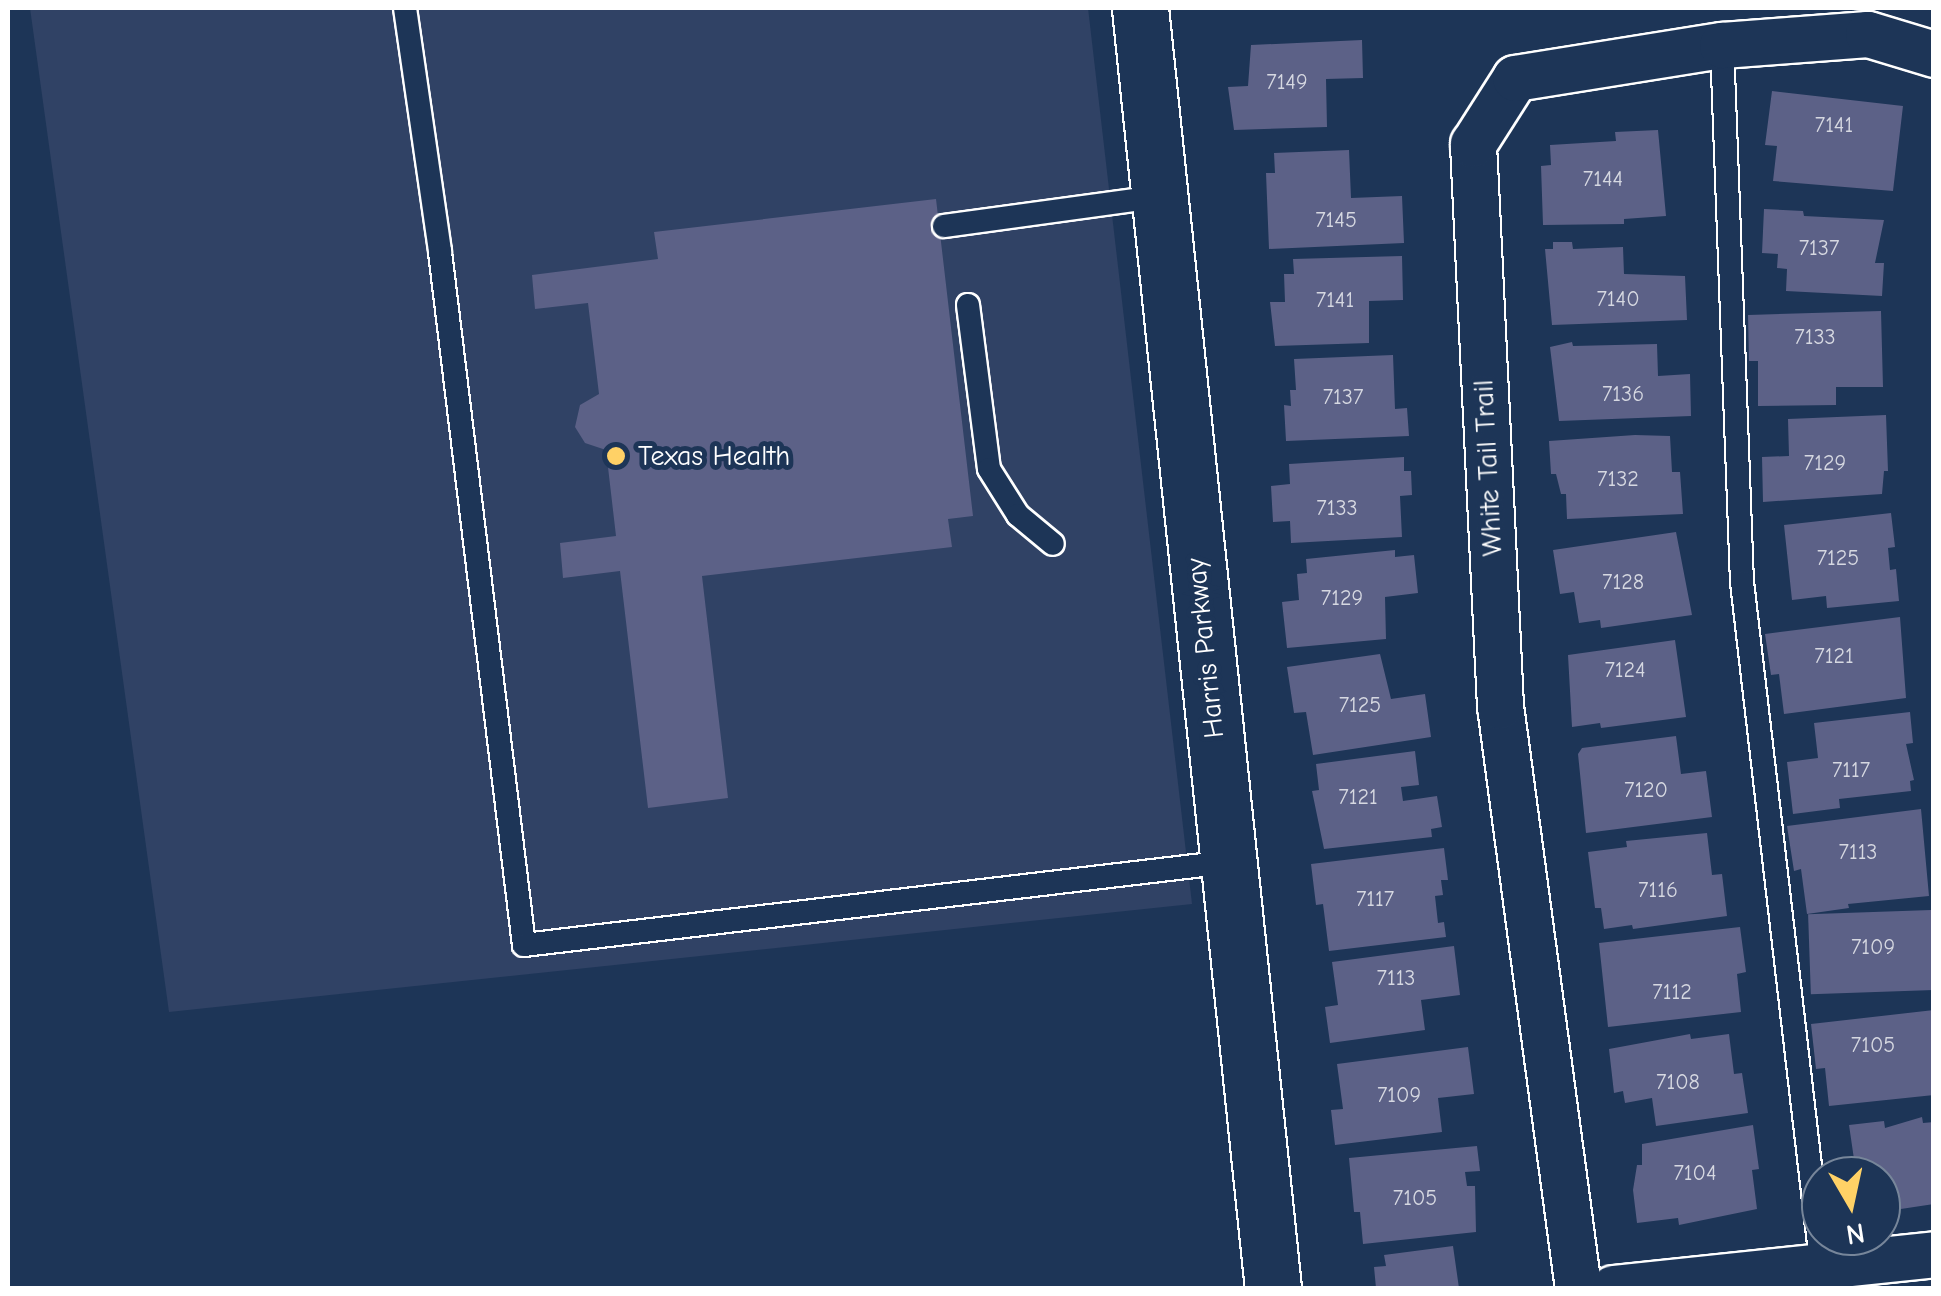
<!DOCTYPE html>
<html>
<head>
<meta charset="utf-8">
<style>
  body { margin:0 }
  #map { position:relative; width:1941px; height:1296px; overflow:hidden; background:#1d3557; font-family:"Comic Neue",sans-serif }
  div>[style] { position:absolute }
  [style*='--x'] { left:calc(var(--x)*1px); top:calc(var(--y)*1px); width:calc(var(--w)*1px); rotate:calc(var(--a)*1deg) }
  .built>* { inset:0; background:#304265 }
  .building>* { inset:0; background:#5c6187; transform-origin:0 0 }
  .roads { filter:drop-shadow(2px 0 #fff) drop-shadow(-2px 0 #fff) drop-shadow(0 2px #fff) drop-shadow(0 -2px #fff) }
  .lane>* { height:22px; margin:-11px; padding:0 11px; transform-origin:11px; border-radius:11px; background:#1d3557 }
  .street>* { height:45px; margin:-22.5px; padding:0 22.5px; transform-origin:22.5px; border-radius:22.5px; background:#1d3557 }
  .secondary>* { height:55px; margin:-27.5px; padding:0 27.5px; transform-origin:27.5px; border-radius:27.5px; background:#1d3557 }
  .dots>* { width:28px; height:28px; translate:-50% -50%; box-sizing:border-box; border:5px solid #1d3557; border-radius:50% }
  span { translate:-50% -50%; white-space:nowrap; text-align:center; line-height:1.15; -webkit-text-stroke:10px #1d3557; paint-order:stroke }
  .number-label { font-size:22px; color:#d6d8e1 }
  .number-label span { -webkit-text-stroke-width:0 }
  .poi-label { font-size:28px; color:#fff }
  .left { translate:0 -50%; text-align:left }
  .street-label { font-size:28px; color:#fff }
  .frame { position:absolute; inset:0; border:10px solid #fff; pointer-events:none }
  .north { position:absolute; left:1801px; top:1156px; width:100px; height:100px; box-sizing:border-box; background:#1d3557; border:2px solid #77869a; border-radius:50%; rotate:171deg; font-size:28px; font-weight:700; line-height:40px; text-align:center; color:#fff }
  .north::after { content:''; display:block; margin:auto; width:35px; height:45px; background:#ffd166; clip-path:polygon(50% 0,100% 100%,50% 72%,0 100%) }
</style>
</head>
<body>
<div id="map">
  <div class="built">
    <div style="clip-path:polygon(30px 8px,1088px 8px,1192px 904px,169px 1012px)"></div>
  </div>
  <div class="building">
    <div style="clip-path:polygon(1362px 40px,1363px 78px,1326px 79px,1327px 127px,1234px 130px,1228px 87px,1248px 86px,1251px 45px)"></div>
    <div style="clip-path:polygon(1772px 91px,1903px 106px,1893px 191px,1773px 181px,1777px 146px,1765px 145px)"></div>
    <div style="clip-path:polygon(1658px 130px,1666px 216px,1624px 219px,1624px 224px,1543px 225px,1541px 166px,1551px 165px,1550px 145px,1616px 141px,1615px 132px)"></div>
    <div style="clip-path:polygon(1349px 150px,1351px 198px,1402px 196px,1404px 243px,1269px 249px,1266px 173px,1275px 173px,1274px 153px)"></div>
    <div style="clip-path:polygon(936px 199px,973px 516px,948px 519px,952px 547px,702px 576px,728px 798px,648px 808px,620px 571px,563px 578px,560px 543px,616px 536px,606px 450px,585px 443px,575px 427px,580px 405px,599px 394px,588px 303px,535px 309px,532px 275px,658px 259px,654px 232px)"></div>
    <div style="clip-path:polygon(1764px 209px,1803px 211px,1804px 216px,1884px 220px,1875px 263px,1884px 263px,1882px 296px,1786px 291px,1787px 269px,1777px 268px,1778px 254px,1762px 253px)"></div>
    <div style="clip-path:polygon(1553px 242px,1572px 242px,1573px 249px,1623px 247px,1624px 274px,1685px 276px,1687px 320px,1552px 325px,1545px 249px,1553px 249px)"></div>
    <div style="clip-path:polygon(1402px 256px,1403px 300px,1369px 301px,1369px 343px,1275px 346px,1270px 302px,1285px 302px,1284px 274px,1294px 274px,1293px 259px)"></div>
    <div style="clip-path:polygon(1881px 311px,1883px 387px,1836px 387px,1836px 405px,1758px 406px,1758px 361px,1749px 361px,1748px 315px)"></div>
    <div style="clip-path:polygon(1572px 342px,1573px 346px,1657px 344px,1658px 376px,1690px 374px,1691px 416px,1559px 421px,1550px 347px)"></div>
    <div style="clip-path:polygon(1393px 355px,1395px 409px,1407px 408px,1409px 436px,1286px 441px,1284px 405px,1291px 406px,1290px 390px,1296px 390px,1294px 359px)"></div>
    <div style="clip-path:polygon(1886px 415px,1888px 471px,1884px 471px,1882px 494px,1763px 502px,1762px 457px,1789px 456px,1788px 419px)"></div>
    <div style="clip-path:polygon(1635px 435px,1670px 436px,1672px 472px,1680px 472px,1683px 514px,1567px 519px,1566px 494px,1561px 494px,1556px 474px,1551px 474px,1549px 441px)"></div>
    <div style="clip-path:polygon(1404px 457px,1404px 471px,1411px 471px,1412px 495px,1400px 496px,1402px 537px,1291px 543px,1290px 521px,1273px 522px,1271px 486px,1290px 484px,1289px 464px)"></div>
    <div style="clip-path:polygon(1891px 513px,1895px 547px,1888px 548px,1890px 570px,1896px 569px,1899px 601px,1827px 608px,1826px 596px,1792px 600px,1784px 525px)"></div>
    <div style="clip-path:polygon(1676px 532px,1692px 615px,1601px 628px,1600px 620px,1579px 623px,1574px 592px,1560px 594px,1553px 550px)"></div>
    <div style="clip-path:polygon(1395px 550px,1395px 557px,1414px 555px,1418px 593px,1385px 597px,1386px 639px,1287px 648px,1282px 602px,1299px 600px,1297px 574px,1307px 573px,1306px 559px)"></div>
    <div style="clip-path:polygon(1900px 617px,1906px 698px,1784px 714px,1779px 674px,1771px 675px,1765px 634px)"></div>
    <div style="clip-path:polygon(1675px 640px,1686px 717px,1601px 728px,1600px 723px,1572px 727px,1568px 655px)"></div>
    <div style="clip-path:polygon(1380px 654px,1391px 699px,1425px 694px,1431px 737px,1313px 755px,1306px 712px,1294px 713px,1287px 667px)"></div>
    <div style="clip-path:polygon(1910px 712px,1913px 743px,1906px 744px,1914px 780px,1910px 781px,1911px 791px,1839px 799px,1840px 808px,1793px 814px,1787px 762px,1818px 758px,1814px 723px)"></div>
    <div style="clip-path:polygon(1676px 736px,1681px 774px,1706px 771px,1712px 817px,1586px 833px,1578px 754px,1582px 748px)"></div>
    <div style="clip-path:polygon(1415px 751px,1419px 785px,1401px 787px,1403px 801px,1437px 796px,1442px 827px,1431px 829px,1432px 837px,1324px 849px,1312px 791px,1319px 790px,1316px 764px)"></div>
    <div style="clip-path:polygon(1921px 809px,1929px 896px,1848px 904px,1849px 908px,1807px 914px,1801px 869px,1794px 871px,1787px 826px)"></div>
    <div style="clip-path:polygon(1707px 833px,1712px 875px,1722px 874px,1727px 916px,1633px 929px,1632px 925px,1604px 929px,1601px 908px,1595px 908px,1588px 852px,1627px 847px,1626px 841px)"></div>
    <div style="clip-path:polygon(1444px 848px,1448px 880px,1441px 880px,1443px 895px,1435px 896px,1438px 923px,1444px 922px,1446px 937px,1329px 951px,1323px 904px,1316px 905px,1311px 864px)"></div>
    <div style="left:1931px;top:910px;width:80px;height:123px;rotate:88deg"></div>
    <div style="clip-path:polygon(1740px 927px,1746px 972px,1737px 974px,1741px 1012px,1608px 1027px,1599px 943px)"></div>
    <div style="clip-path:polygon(1454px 946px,1460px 995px,1421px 1000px,1425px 1030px,1330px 1043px,1325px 1007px,1338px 1005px,1332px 962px)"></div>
    <div style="clip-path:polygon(1934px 1010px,1934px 1095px,1829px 1106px,1825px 1068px,1816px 1069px,1811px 1024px)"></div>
    <div style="clip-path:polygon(1690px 1034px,1691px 1039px,1729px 1034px,1734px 1074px,1742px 1073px,1748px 1113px,1656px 1126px,1652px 1098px,1625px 1103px,1623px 1091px,1614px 1093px,1609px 1049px)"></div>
    <div style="clip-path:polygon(1468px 1047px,1474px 1094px,1438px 1098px,1442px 1132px,1335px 1145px,1331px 1110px,1343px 1109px,1337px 1064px)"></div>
    <div style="clip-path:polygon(1922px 1117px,1923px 1123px,1934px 1122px,1934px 1204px,1881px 1212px,1881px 1176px,1828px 1176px,1827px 1170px,1855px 1166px,1849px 1125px,1884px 1121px,1885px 1128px)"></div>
    <div style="clip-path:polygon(1753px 1125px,1759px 1169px,1752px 1170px,1757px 1209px,1679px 1225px,1678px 1218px,1637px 1223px,1633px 1190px,1637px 1165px,1642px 1165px,1642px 1144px)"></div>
    <div style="clip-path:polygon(1477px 1146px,1480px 1171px,1465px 1172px,1467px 1186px,1475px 1186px,1476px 1232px,1363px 1244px,1360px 1212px,1354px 1212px,1349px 1158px)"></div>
    <div style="clip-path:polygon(1453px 1246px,1459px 1288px,1376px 1288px,1374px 1267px,1386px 1266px,1384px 1255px)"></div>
  </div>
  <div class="roads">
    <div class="lane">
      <div style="--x:405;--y:8;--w:246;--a:81.8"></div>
      <div style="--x:440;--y:252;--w:698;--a:83.09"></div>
      <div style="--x:524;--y:945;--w:709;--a:-6.72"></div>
      <div style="--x:1722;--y:45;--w:537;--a:87.87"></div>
      <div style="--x:1742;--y:582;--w:692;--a:83.36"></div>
      <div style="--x:944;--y:226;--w:215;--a:-7.8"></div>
      <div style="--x:968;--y:305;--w:165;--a:82.7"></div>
      <div style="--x:989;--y:469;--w:54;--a:57.8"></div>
      <div style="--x:1018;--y:515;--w:45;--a:39.6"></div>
    </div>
    <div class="street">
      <div style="--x:1578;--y:1288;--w:587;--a:-97.63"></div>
      <div style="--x:1500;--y:706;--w:563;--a:-92.75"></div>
      <div style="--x:1473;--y:144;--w:78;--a:-57.5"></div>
      <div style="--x:1515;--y:78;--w:210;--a:-9.1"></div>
      <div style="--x:1722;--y:45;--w:146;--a:-4.3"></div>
      <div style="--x:1868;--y:34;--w:69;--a:16.9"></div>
      <div style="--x:1613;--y:1288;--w:323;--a:-6"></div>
    </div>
    <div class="secondary">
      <div style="--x:1140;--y:8;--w:1287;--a:84.07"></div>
    </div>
  </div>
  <div class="dots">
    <div style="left:616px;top:456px;background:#ffd166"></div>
  </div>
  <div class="number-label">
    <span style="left:1287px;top:83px">7149</span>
    <span style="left:1834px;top:126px">7141</span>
    <span style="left:1603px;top:180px">7144</span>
    <span style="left:1336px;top:221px">7145</span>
    <span style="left:1819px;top:249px">7137</span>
    <span style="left:1618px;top:300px">7140</span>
    <span style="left:1335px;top:301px">7141</span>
    <span style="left:1815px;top:338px">7133</span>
    <span style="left:1623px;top:395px">7136</span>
    <span style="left:1343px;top:398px">7137</span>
    <span style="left:1825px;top:464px">7129</span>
    <span style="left:1618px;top:480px">7132</span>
    <span style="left:1337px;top:509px">7133</span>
    <span style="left:1838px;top:559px">7125</span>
    <span style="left:1623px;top:583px">7128</span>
    <span style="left:1342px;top:599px">7129</span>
    <span style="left:1834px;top:657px">7121</span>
    <span style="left:1625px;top:671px">7124</span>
    <span style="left:1360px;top:706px">7125</span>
    <span style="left:1851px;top:771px">7117</span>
    <span style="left:1646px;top:791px">7120</span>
    <span style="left:1358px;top:798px">7121</span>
    <span style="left:1858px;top:853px">7113</span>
    <span style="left:1658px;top:891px">7116</span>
    <span style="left:1375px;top:900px">7117</span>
    <span style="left:1873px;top:948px">7109</span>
    <span style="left:1396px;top:979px">7113</span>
    <span style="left:1672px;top:993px">7112</span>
    <span style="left:1873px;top:1046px">7105</span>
    <span style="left:1678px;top:1083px">7108</span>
    <span style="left:1399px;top:1096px">7109</span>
    <span style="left:1695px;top:1174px">7104</span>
    <span style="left:1415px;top:1199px">7105</span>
  </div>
  <div class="poi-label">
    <span class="left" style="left:638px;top:456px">Texas Health</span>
  </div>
  <div class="street-label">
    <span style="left:1488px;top:468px;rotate:-93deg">White Tail Trail</span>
    <span style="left:1205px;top:648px;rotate:-96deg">Harris Parkway</span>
  </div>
  <div class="frame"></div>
  <div class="north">N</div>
</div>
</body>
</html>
